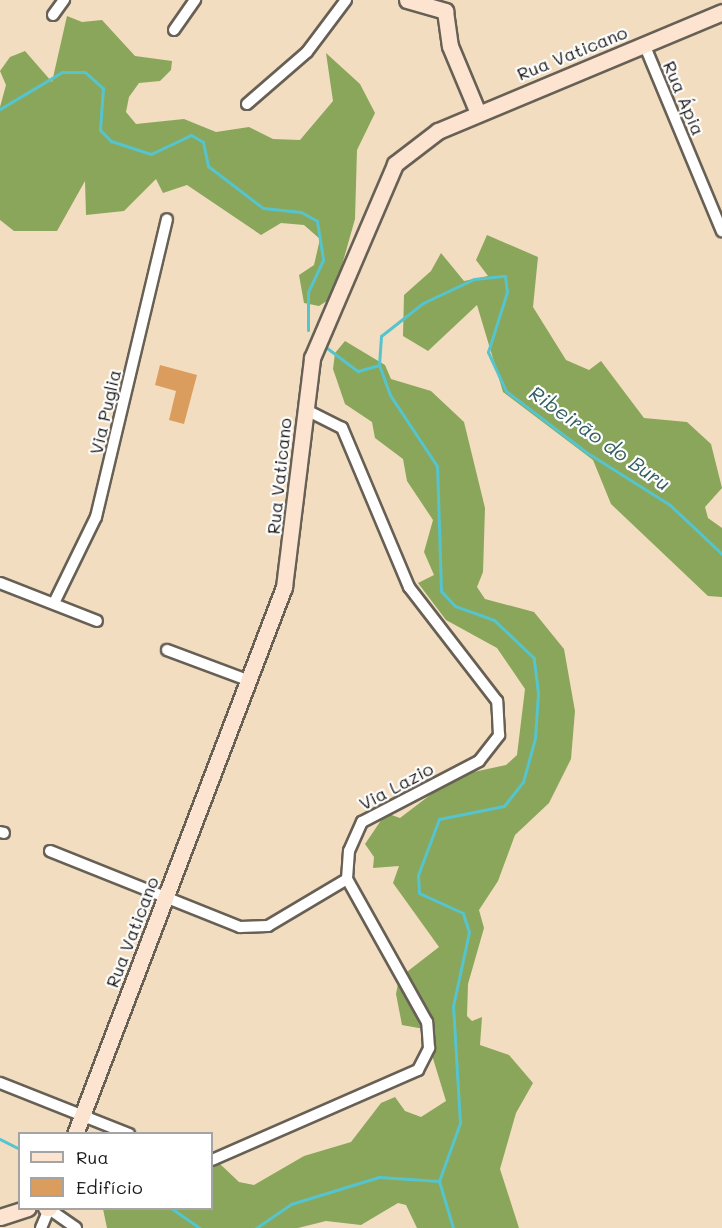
<!DOCTYPE html>
<html>
<head>
<meta charset="utf-8">
<style>
  body { margin:0 }
  #map { position:relative; width:722px; height:1228px; overflow:hidden; background:#f3ddc0; font-family:Mali,sans-serif }
  div>[style] { position:absolute }
  [style*='--x'] { left:calc(var(--x)*1px); top:calc(var(--y)*1px); width:calc(var(--w)*1px); rotate:calc(var(--a)*1deg) }
  .forest>* { inset:0; background:#89a65a }
  .stream>* { height:3px; margin:-1.5px; padding:0 1.5px; transform-origin:1.5px; border-radius:1.5px; background:#56c4cd }
  .building>* { inset:0; background:#da9d5d }
  .roads { filter:drop-shadow(2px 0 #676055) drop-shadow(-2px 0 #676055) drop-shadow(0 2px #676055) drop-shadow(0 -2px #676055) }
  .street>* { height:10px; margin:-5px; padding:0 5px; transform-origin:5px; border-radius:5px; background:#fff }
  .secondary>* { height:15px; margin:-7.5px; padding:0 7.5px; transform-origin:7.5px; border-radius:7.5px; background:#fde4d1 }
  span { translate:-50% -50%; white-space:nowrap; text-align:center; line-height:1.15; -webkit-text-stroke:4.5px #fff; paint-order:stroke }
  .street-label { font-size:18px; color:#1c1c1c }
  .water-label { font-size:20px; color:#335f63; font-style:italic }
  .legend { position:absolute; left:18px; top:1132px; width:195px; height:78px; box-sizing:border-box; background:#fff; border:2px solid #a4a4a4; margin:0; padding:8px 10px; list-style:none; font-size:18px; color:#1c1c1c }
  .legend li { display:flex; align-items:center; gap:12px; height:30px }
  .legend b { width:30px; border:2px solid #a4a4a4 }
</style>
</head>
<body>
<div id="map">
  <div class="forest">
    <div style="clip-path:polygon(67px 16px,82px 22px,102px 20px,135px 56px,172px 61px,171px 70px,160px 81px,139px 83px,129px 97px,126px 112px,136px 124px,184px 119px,216px 132px,249px 127px,273px 139px,300px 140px,333px 101px,326px 53px,360px 84px,375px 113px,357px 150px,355px 219px,333px 297px,319px 306px,304px 303px,299px 275px,314px 265px,320px 239px,304px 225px,281px 223px,261px 235px,187px 185px,163px 193px,156px 179px,124px 211px,86px 215px,85px 181px,57px 231px,14px 231px,0 220px,0 107px,6px 85px,0 71px,10px 57px,25px 51px,52px 82px)"></div>
    <div style="clip-path:polygon(487px 235px,538px 257px,533px 307px,566px 360px,589px 370px,601px 361px,644px 418px,687px 422px,711px 444px,722px 488px,705px 507px,708px 518px,722px 528px,722px 597px,708px 596px,611px 504px,593px 460px,503px 392px,477px 305px,428px 351px,403px 336px,404px 295px,431px 271px,441px 253px,464px 281px,488px 276px,476px 260px)"></div>
    <div style="clip-path:polygon(345px 341px,385px 365px,391px 379px,431px 391px,464px 422px,485px 508px,483px 572px,477px 587px,485px 599px,534px 612px,564px 649px,575px 711px,571px 759px,549px 803px,515px 835px,498px 881px,479px 910px,484px 928px,468px 984px,467px 1016px,472px 1021px,482px 1017px,480px 1045px,509px 1055px,533px 1083px,516px 1113px,500px 1169px,519px 1228px,417px 1228px,406px 1205px,398px 1203px,361px 1225px,326px 1221px,298px 1228px,107px 1228px,103px 1209px,212px 1208px,212px 1166px,220px 1164px,239px 1182px,254px 1185px,304px 1156px,351px 1142px,381px 1103px,395px 1097px,405px 1111px,421px 1117px,446px 1101px,424px 1029px,402px 1025px,396px 994px,399px 978px,439px 947px,393px 883px,399px 866px,373px 868px,374px 857px,365px 844px,386px 813px,400px 818px,455px 776px,506px 765px,517px 755px,525px 689px,497px 648px,446px 620px,418px 583px,434px 575px,424px 552px,433px 520px,407px 481px,403px 459px,375px 438px,372px 422px,345px 404px,333px 369px,335px 353px)"></div>
  </div>
  <div class="stream">
    <div style="--x:0;--y:109;--w:72;--a:-30.8"></div>
    <div style="--x:62;--y:72;--w:23;--a:0"></div>
    <div style="--x:85;--y:72;--w:24;--a:42"></div>
    <div style="--x:103;--y:88;--w:42;--a:94.1"></div>
    <div style="--x:100;--y:130;--w:16;--a:45"></div>
    <div style="--x:111;--y:141;--w:42;--a:18"></div>
    <div style="--x:151;--y:154;--w:44;--a:-25.4"></div>
    <div style="--x:191;--y:135;--w:14;--a:30"></div>
    <div style="--x:203;--y:142;--w:25;--a:78"></div>
    <div style="--x:208;--y:166;--w:69;--a:37.4"></div>
    <div style="--x:263;--y:208;--w:38;--a:6"></div>
    <div style="--x:301;--y:212;--w:18;--a:29"></div>
    <div style="--x:317;--y:221;--w:39;--a:81"></div>
    <div style="--x:323;--y:260;--w:35;--a:115"></div>
    <div style="--x:308;--y:292;--w:38;--a:90"></div>
    <div style="--x:327;--y:348;--w:39;--a:37"></div>
    <div style="--x:358;--y:371;--w:22;--a:-16"></div>
    <div style="--x:0;--y:1139;--w:22;--a:27"></div>
    <div style="--x:171;--y:1208;--w:35;--a:35"></div>
    <div style="--x:256;--y:1228;--w:42;--a:-34.4"></div>
    <div style="--x:291;--y:1204;--w:92;--a:-17.1"></div>
    <div style="--x:379;--y:1177;--w:60;--a:3.8"></div>
    <div style="--x:453;--y:1228;--w:49;--a:-106.6"></div>
    <div style="--x:439;--y:1181;--w:62;--a:-70.1"></div>
    <div style="--x:460;--y:1123;--w:117;--a:-93.4"></div>
    <div style="--x:453;--y:1006;--w:76;--a:-77.8"></div>
    <div style="--x:469;--y:932;--w:20;--a:-108"></div>
    <div style="--x:463;--y:913;--w:48;--a:-155.6"></div>
    <div style="--x:419;--y:893;--w:18;--a:-93"></div>
    <div style="--x:418;--y:875;--w:60;--a:-69.4"></div>
    <div style="--x:439;--y:819;--w:66;--a:-11.3"></div>
    <div style="--x:504;--y:806;--w:31;--a:-52"></div>
    <div style="--x:523;--y:782;--w:46;--a:-74.7"></div>
    <div style="--x:535;--y:738;--w:45;--a:-86.2"></div>
    <div style="--x:538;--y:693;--w:35;--a:-97"></div>
    <div style="--x:534;--y:658;--w:55;--a:-136.5"></div>
    <div style="--x:494;--y:620;--w:41;--a:-160.3"></div>
    <div style="--x:455;--y:606;--w:21;--a:-133"></div>
    <div style="--x:441;--y:591;--w:125;--a:-91.8"></div>
    <div style="--x:437;--y:466;--w:85;--a:-123.5"></div>
    <div style="--x:390;--y:395;--w:32;--a:-110"></div>
    <div style="--x:379;--y:365;--w:29;--a:-86"></div>
    <div style="--x:381;--y:336;--w:53;--a:-38.2"></div>
    <div style="--x:423;--y:303;--w:56;--a:-25.2"></div>
    <div style="--x:474;--y:279;--w:31;--a:-6"></div>
    <div style="--x:505;--y:276;--w:16;--a:83"></div>
    <div style="--x:507;--y:292;--w:63;--a:107.6"></div>
    <div style="--x:488;--y:352;--w:43;--a:65.2"></div>
    <div style="--x:506;--y:391;--w:101;--a:37.3"></div>
    <div style="--x:586;--y:452;--w:99;--a:32.2"></div>
    <div style="--x:670;--y:505;--w:71;--a:43.3"></div>
  </div>
  <div class="building">
    <div style="clip-path:polygon(160px 365px,197px 375px,184px 424px,169px 420px,176px 391px,155px 385px)"></div>
  </div>
  <div class="roads">
    <div class="street">
      <div style="--x:53;--y:15;--w:19;--a:-54"></div>
      <div style="--x:174;--y:30;--w:37;--a:-55"></div>
      <div style="--x:644;--y:44;--w:203;--a:67.4"></div>
      <div style="--x:247;--y:104;--w:79;--a:-40.9"></div>
      <div style="--x:307;--y:52;--w:65;--a:-53.1"></div>
      <div style="--x:0;--y:583;--w:104;--a:21.4"></div>
      <div style="--x:54;--y:603;--w:96;--a:-64"></div>
      <div style="--x:96;--y:517;--w:306;--a:-76.6"></div>
      <div style="--x:167;--y:650;--w:89;--a:20.5"></div>
      <div style="--x:0;--y:832;--w:4;--a:14"></div>
      <div style="--x:50;--y:851;--w:205;--a:21.8"></div>
      <div style="--x:240;--y:927;--w:28;--a:-2"></div>
      <div style="--x:268;--y:926;--w:92;--a:-30.7"></div>
      <div style="--x:0;--y:1083;--w:139;--a:21.6"></div>
      <div style="--x:212;--y:1160;--w:225;--a:-23.6"></div>
      <div style="--x:418;--y:1070;--w:25;--a:-63"></div>
      <div style="--x:429;--y:1048;--w:26;--a:-94"></div>
      <div style="--x:427;--y:1022;--w:164;--a:-119.2"></div>
      <div style="--x:347;--y:879;--w:28;--a:-86"></div>
      <div style="--x:349;--y:851;--w:32;--a:-66"></div>
      <div style="--x:362;--y:822;--w:132;--a:-27.5"></div>
      <div style="--x:479;--y:761;--w:33;--a:-52"></div>
      <div style="--x:499;--y:735;--w:34;--a:-93"></div>
      <div style="--x:497;--y:701;--w:144;--a:-127.7"></div>
      <div style="--x:409;--y:587;--w:173;--a:-112.8"></div>
      <div style="--x:342;--y:428;--w:40;--a:-153.4"></div>
      <div style="--x:41;--y:1228;--w:21;--a:-67"></div>
      <div style="--x:49;--y:1209;--w:33;--a:35"></div>
    </div>
    <div class="secondary">
      <div style="--x:407;--y:0;--w:40;--a:16"></div>
      <div style="--x:445;--y:11;--w:35;--a:82"></div>
      <div style="--x:450;--y:46;--w:73;--a:67.3"></div>
      <div style="--x:75;--y:1134;--w:586;--a:-69.09"></div>
      <div style="--x:284;--y:587;--w:231;--a:-83"></div>
      <div style="--x:312;--y:358;--w:211;--a:-66.8"></div>
      <div style="--x:395;--y:164;--w:54;--a:-37.5"></div>
      <div style="--x:438;--y:131;--w:308;--a:-22.7"></div>
      <div style="--x:46;--y:1208;--w:3;--a:0"></div>
      <div style="--x:0;--y:1217;--w:29;--a:-18"></div>
    </div>
  </div>
  <div class="street-label">
    <span style="left:572px;top:53px;rotate:-22deg">Rua Vaticano</span>
    <span style="left:684px;top:98px;rotate:67deg">Rua Ápia</span>
    <span style="left:105px;top:412px;rotate:-77deg">Via Puglia</span>
    <span style="left:279px;top:476px;rotate:-84deg">Rua Vaticano</span>
    <span style="left:396px;top:786px;rotate:-28deg">Via Lazio</span>
    <span style="left:132px;top:932px;rotate:-69deg">Rua Vaticano</span>
  </div>
  <div class="water-label">
    <span style="left:600px;top:438px;rotate:35deg">Ribeirão do Buru</span>
  </div>
  <ul class="legend">
  <li><b style="height:8px;background:#fde4d1"></b>Rua</li>
  <li><b style="height:16px;background:#da9d5d"></b>Edifício</li>
  </ul>
</div>
</body>
</html>
